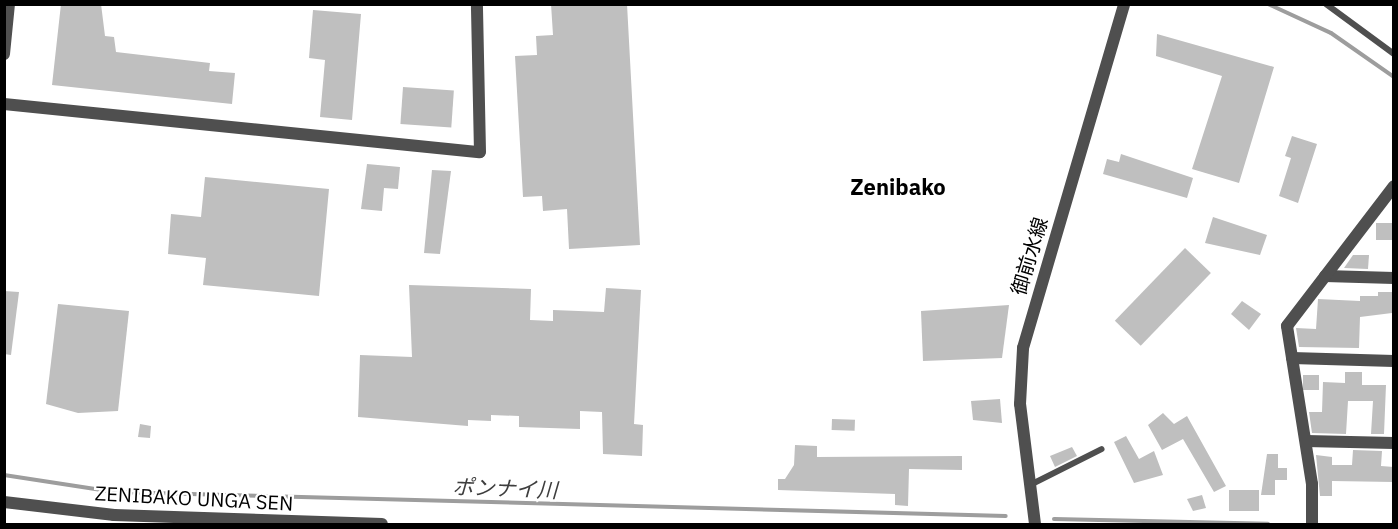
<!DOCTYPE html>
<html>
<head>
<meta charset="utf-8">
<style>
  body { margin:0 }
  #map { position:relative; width:1398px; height:529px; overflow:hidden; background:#fff; font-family:"IBM Plex Sans","Noto Sans JP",sans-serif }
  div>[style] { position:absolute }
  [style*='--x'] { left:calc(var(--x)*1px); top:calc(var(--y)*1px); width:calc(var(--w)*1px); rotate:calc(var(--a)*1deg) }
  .stream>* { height:4px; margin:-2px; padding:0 2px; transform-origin:2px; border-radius:2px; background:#9d9d9d }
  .building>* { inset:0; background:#bfbfbf; transform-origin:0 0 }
  .service>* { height:6px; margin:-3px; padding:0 3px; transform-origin:3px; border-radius:3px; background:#4f4f4f }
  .minor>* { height:12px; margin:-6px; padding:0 6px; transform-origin:6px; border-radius:6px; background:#4f4f4f }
  .tertiary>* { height:12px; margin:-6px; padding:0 6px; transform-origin:6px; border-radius:6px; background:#4f4f4f }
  span { translate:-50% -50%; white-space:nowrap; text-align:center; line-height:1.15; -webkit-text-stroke:4.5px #fff; paint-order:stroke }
  .street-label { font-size:20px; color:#000 }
  .water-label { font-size:21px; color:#3e3e3e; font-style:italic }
  .quarter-label { font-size:22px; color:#000; font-weight:700 }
  .frame { position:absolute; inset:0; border:6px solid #000; pointer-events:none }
</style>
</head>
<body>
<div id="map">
  <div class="stream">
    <div style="--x:1268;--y:4;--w:69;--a:24.7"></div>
    <div style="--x:1331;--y:33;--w:77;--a:34.9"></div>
    <div style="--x:4;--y:475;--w:112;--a:8.7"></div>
    <div style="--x:115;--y:492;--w:891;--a:1.54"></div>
    <div style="--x:1054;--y:519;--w:214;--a:1.3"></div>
  </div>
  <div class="building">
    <div style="clip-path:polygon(61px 4px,101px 4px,105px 36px,114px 37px,116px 52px,210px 63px,209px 71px,235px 73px,232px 104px,52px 85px)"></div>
    <div style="clip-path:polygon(551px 4px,627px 4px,640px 245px,569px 249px,567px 209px,543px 211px,542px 196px,523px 197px,515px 56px,537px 55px,536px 36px,553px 35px)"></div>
    <div style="clip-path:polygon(313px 10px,361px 14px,352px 120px,320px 117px,325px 60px,309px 58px)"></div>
    <div style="clip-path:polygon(1157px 34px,1274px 67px,1239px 183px,1192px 169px,1222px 76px,1156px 56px)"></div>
    <div style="left:403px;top:87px;width:51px;height:37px;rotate:4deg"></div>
    <div style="clip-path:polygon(1292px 136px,1317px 144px,1298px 203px,1279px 196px,1291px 158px,1285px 156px)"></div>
    <div style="clip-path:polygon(1121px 154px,1193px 178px,1187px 198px,1103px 174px,1107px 159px,1119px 162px)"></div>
    <div style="clip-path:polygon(367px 164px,400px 167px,398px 189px,384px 188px,382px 211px,361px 209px)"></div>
    <div style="clip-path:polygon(432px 170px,451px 171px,440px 254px,424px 253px)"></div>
    <div style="clip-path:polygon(205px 177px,329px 189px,319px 296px,203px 285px,206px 258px,168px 254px,171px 214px,201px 217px)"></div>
    <div style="clip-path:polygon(1213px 217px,1267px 235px,1260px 255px,1205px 243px)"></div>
    <div style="left:1376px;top:223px;width:17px;height:17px"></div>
    <div style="left:1185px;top:248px;width:36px;height:101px;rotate:44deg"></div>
    <div style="clip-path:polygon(1353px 255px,1369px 255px,1368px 269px,1344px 268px)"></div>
    <div style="clip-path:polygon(409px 285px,531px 289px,530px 320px,553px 321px,553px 310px,604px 312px,606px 288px,641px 290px,634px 424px,643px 425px,642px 456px,603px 454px,602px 412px,580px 411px,580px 429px,519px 427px,519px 416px,491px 415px,491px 421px,468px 420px,468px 426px,358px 417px,360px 355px,412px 357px)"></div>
    <div style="clip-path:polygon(4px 291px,19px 292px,11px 355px,4px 354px)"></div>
    <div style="clip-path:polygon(1378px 292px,1393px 292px,1392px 313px,1360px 317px,1359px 348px,1299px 347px,1296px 328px,1316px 329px,1318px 299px,1360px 301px,1360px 296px,1378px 296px)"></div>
    <div style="clip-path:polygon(1242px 301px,1261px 314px,1249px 330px,1231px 314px)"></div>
    <div style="clip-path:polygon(58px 304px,129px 311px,118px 411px,78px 413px,46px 404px)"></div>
    <div style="clip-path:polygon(1009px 305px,1002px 358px,923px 361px,921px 311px)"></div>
    <div style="clip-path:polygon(1345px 372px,1362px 372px,1362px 385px,1386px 385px,1384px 434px,1371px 434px,1373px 401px,1348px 401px,1346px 434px,1312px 433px,1309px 412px,1322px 412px,1323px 382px,1345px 383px)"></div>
    <div style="left:1303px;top:375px;width:16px;height:15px"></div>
    <div style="clip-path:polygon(1000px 399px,1002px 423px,973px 420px,971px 401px)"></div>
    <div style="clip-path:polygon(1163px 413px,1174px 424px,1187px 416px,1226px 486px,1214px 492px,1183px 439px,1162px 450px,1148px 425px)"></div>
    <div style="left:832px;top:419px;width:23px;height:11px;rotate:2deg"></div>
    <div style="clip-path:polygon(140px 424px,151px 426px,150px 438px,138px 437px)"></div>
    <div style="clip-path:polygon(1126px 436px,1139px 459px,1154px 451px,1163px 475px,1134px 483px,1114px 442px)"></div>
    <div style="clip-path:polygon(795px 445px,817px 446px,817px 457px,962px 456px,962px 470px,909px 469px,908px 506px,895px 505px,895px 494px,778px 490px,778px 479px,785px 479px,794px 465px)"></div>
    <div style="clip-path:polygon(1072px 447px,1077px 456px,1055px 467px,1050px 456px)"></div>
    <div style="clip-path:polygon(1353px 450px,1382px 451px,1381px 466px,1394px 467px,1394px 482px,1332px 481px,1332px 496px,1320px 496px,1316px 455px,1332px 457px,1332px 465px,1352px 465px)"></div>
    <div style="clip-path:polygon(1267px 454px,1278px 454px,1278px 468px,1287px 468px,1287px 480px,1275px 480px,1275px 495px,1261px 495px)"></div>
    <div style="left:1229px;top:490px;width:30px;height:21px"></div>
    <div style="clip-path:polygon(1202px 495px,1206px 508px,1193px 511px,1187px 499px)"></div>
  </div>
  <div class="service">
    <div style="--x:1326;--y:4;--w:84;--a:36.3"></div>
    <div style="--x:1030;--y:485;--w:80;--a:-26.6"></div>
  </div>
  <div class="minor">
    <div style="--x:4;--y:54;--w:50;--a:-84.3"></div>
    <div style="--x:4;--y:104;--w:478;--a:5.8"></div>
    <div style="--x:480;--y:152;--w:148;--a:-91.2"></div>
    <div style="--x:1325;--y:276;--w:69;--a:1.7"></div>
    <div style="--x:1292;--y:358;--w:102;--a:1.7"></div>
    <div style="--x:1306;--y:441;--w:88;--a:1.3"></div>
    <div style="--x:1312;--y:524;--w:40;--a:-90"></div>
    <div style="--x:1312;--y:484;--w:160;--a:-99"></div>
    <div style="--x:1287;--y:326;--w:176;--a:-52.6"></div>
  </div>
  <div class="tertiary">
    <div style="--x:4;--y:502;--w:111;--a:6.7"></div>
    <div style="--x:114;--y:515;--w:268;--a:1.9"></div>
    <div style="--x:1035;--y:524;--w:121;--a:-97.1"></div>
    <div style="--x:1020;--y:404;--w:56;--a:-86.9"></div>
    <div style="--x:1023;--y:348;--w:359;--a:-73.6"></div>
  </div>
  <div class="street-label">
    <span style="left:1029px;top:256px;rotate:-73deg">御前水線</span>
    <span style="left:194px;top:498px;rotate:3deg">ZENIBAKO UNGA SEN</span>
  </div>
  <div class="water-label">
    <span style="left:505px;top:488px;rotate:2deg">ポンナイ川</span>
  </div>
  <div class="quarter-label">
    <span style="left:898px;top:187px">Zenibako</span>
  </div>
  <div class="frame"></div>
</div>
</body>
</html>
